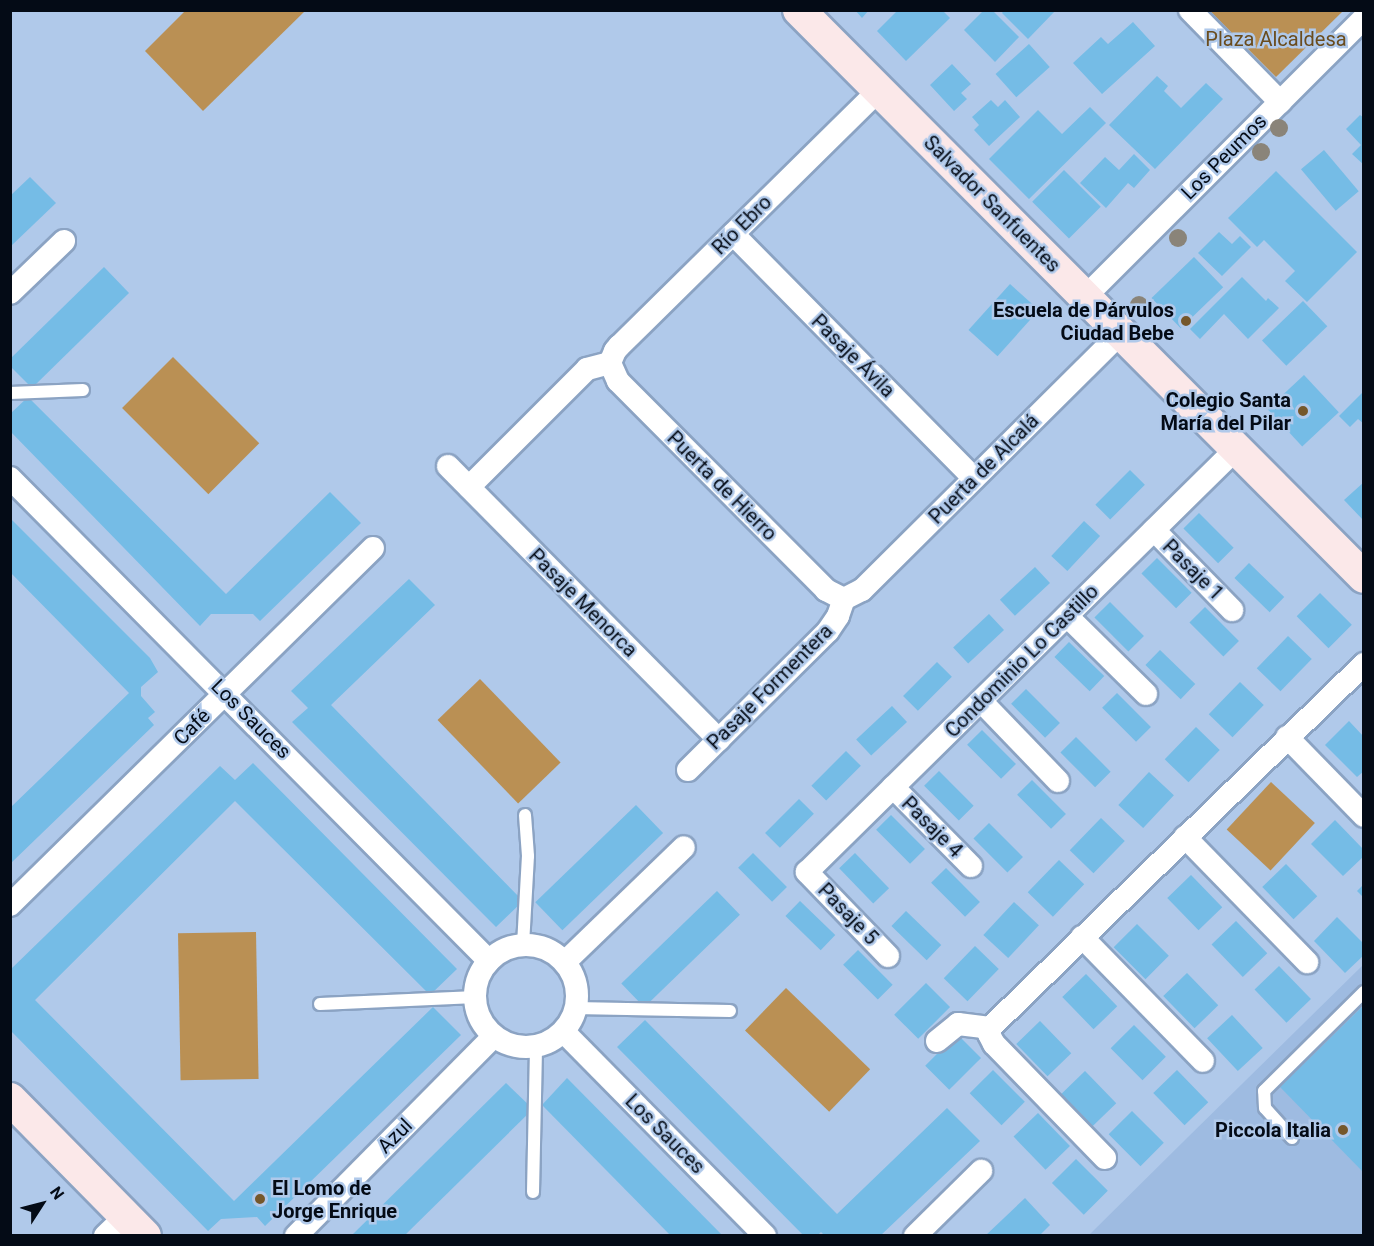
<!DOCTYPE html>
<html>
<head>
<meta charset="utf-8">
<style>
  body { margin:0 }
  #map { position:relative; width:1374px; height:1246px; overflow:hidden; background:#b0c9ea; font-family:Roboto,sans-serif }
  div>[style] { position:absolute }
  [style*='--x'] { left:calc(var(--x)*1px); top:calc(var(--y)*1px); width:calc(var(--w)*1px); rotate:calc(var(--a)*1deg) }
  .built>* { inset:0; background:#9ebbe1 }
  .green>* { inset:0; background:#ba9054; transform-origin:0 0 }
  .building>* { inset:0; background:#75bce6; transform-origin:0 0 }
  .roads { filter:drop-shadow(2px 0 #8ba3c3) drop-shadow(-2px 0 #8ba3c3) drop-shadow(0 2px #8ba3c3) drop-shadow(0 -2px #8ba3c3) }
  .lane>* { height:12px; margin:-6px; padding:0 6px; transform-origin:6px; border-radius:6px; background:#fff }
  .street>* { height:22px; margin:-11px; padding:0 11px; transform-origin:11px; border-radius:11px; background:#fff }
  .street>.ring { margin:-11px; padding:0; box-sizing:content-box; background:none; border:22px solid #fff; border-radius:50% }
  .secondary>* { height:32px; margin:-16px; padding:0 16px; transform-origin:16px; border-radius:16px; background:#fbe8e9 }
  .trees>* { width:18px; height:18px; margin:-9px; border-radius:50%; background:#8a8479 }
  .dots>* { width:16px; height:16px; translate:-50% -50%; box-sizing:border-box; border:3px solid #b0c9ea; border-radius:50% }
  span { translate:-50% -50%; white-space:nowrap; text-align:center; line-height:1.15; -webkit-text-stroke:5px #b0c9ea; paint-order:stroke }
  .park-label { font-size:20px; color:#6a4c1d }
  .street-label { font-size:20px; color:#040b16 }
  .poi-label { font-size:20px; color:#040b16; font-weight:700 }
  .right { translate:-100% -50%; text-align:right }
  .left { translate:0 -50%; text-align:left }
  .frame { position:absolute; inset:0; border:12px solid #040b16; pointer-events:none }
  .north { position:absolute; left:12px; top:1174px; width:60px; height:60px; -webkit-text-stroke:4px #b0c9ea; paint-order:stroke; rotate:54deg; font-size:16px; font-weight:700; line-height:24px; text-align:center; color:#040b16 }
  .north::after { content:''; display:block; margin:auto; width:21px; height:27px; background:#040b16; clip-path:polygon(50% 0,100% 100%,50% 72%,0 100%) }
</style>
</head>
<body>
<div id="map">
  <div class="built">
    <div style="clip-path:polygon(1363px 965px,1363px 1235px,1088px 1236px,1186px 1139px)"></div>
  </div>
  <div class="green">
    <div style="clip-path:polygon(186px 10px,305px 10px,305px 11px,203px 111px,145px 51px)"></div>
    <div style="clip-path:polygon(1210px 11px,1343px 11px,1276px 77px)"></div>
    <div style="left:173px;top:357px;width:122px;height:72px;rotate:45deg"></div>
    <div style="left:480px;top:679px;width:116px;height:59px;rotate:46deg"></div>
    <div style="left:1271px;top:782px;width:60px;height:65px;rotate:43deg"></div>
    <div style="left:256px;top:932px;width:147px;height:78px;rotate:89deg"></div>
    <div style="left:786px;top:988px;width:117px;height:59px;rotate:44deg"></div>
  </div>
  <div class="building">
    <div style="clip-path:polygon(855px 10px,869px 10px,862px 18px)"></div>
    <div style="clip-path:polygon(898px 10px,942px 10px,950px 18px,906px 61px,877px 31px)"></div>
    <div style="clip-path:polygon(984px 10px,992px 10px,1019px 37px,995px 62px,964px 30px)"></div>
    <div style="clip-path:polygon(1004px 10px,1056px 10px,1028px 39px,1002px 13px)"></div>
    <div style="clip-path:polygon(1133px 22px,1155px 46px,1102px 94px,1073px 63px,1101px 37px,1108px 44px)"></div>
    <div style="left:1029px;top:44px;width:31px;height:45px;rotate:48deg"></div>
    <div style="clip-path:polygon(952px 64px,971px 84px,961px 93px,967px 99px,954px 111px,930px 85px)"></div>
    <div style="clip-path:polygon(1157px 76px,1168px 86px,1164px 91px,1181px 108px,1206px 83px,1223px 99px,1155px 169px,1109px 125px)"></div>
    <div style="clip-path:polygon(991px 100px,998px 107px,1005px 100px,1020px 117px,989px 146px,974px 130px,979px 125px,972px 117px)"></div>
    <div style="clip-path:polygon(1090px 107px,1106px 123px,1029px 199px,989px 159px,1038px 110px,1062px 134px)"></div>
    <div style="clip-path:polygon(1360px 115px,1364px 118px,1364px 165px,1352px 154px,1361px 145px,1346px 129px)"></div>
    <div style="left:1324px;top:150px;width:54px;height:30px;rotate:50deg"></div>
    <div style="clip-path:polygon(1134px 154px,1150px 170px,1134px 188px,1128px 183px,1106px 208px,1080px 183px,1105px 157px,1119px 170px)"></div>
    <div style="left:1064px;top:170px;width:52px;height:45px;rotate:45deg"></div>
    <div style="clip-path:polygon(1276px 171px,1357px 252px,1307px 302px,1285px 281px,1295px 271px,1264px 240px,1257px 247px,1228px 218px)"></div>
    <div style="clip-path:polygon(30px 177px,56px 203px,10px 247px,10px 196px)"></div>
    <div style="clip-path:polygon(1219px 232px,1232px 244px,1240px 236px,1251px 247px,1222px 276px,1198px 253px)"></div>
    <div style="left:1194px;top:257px;width:42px;height:59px;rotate:46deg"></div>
    <div style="clip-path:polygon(104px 267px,129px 293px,32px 388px,10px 366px,10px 359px)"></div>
    <div style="clip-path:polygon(1242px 277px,1266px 301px,1268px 298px,1279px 308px,1248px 339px,1224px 314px,1200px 339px,1190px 329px)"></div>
    <div style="left:1010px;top:284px;width:39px;height:62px;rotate:42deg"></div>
    <div style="left:1303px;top:301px;width:35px;height:57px;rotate:46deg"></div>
    <div style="left:1304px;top:375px;width:51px;height:50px;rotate:47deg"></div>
    <div style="clip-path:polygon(1364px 391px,1364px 424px,1358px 419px,1350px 427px,1339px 416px)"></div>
    <div style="clip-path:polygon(28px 397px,226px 594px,330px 492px,361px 523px,260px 621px,253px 614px,211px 614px,200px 626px,10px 431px,10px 414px)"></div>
    <div style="left:1130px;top:470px;width:21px;height:49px;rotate:45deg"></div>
    <div style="clip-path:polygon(1364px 482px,1364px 521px,1344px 500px)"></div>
    <div style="left:1199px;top:513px;width:49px;height:22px;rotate:45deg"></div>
    <div style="clip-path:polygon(10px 518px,150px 658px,158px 672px,141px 687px,141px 696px,155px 712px,148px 718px,154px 725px,10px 864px,10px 808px,129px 693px,10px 572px)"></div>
    <div style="left:1084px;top:521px;width:22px;height:48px;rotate:43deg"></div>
    <div style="left:1157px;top:558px;width:49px;height:22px;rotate:45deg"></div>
    <div style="left:1249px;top:563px;width:49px;height:21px;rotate:44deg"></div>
    <div style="left:1035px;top:567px;width:22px;height:48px;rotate:47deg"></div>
    <div style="clip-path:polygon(409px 579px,435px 605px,331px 705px,523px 901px,496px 927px,292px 722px,308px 708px,291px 691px)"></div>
    <div style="left:1320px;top:593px;width:45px;height:33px;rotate:45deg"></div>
    <div style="left:1110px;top:602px;width:48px;height:22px;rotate:45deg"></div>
    <div style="left:1205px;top:607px;width:48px;height:22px;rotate:45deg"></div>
    <div style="left:989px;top:614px;width:22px;height:49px;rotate:47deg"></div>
    <div style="left:1288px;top:636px;width:33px;height:45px;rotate:44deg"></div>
    <div style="left:1069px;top:642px;width:49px;height:21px;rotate:44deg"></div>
    <div style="left:1160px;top:650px;width:49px;height:21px;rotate:44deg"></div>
    <div style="left:937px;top:662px;width:21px;height:48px;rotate:45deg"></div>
    <div style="left:1240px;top:682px;width:33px;height:45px;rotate:44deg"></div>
    <div style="left:1026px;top:689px;width:48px;height:21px;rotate:45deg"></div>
    <div style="left:1117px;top:693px;width:48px;height:21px;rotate:45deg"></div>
    <div style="left:892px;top:706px;width:22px;height:49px;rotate:47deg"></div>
    <div style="clip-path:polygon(1349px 721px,1364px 737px,1364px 771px,1357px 777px,1325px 745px)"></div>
    <div style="left:1196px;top:727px;width:33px;height:45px;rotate:44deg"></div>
    <div style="left:982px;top:730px;width:48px;height:21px;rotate:45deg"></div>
    <div style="left:1076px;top:737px;width:49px;height:22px;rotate:45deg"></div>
    <div style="left:846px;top:751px;width:21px;height:49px;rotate:45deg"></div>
    <div style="clip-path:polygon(253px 763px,457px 969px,430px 995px,235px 801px,35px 1000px,234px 1201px,433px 1007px,461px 1035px,265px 1226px,257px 1217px,221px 1219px,208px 1231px,10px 1030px,10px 970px,220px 766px,235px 780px)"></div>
    <div style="left:939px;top:771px;width:49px;height:21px;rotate:45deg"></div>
    <div style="left:1149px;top:772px;width:34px;height:45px;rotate:43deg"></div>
    <div style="left:1032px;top:780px;width:48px;height:21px;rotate:45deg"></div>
    <div style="left:799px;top:799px;width:21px;height:48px;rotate:45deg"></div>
    <div style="left:636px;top:805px;width:39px;height:140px;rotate:46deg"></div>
    <div style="left:891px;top:815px;width:48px;height:21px;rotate:45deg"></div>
    <div style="left:1101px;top:818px;width:33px;height:45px;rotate:44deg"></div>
    <div style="clip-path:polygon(1335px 820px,1364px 850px,1364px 856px,1343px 876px,1311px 844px)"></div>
    <div style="left:989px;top:823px;width:48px;height:22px;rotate:45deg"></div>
    <div style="left:753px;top:853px;width:48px;height:21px;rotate:45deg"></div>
    <div style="left:855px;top:853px;width:49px;height:22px;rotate:46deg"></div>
    <div style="left:1059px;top:860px;width:35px;height:45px;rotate:44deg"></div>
    <div style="left:1286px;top:864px;width:45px;height:33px;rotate:46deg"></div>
    <div style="left:946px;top:868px;width:48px;height:21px;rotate:45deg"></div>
    <div style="left:1191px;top:875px;width:45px;height:33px;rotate:46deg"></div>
    <div style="clip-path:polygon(1364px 884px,1364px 898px,1357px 891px)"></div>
    <div style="left:717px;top:891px;width:33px;height:133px;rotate:46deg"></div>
    <div style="left:800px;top:901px;width:49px;height:21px;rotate:44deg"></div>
    <div style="left:1014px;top:902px;width:34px;height:45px;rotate:43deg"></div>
    <div style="left:906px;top:911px;width:49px;height:21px;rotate:44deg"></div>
    <div style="clip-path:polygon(1337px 917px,1364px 944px,1364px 955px,1345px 973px,1314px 941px)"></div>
    <div style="left:1236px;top:921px;width:45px;height:34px;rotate:46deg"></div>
    <div style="left:1137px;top:924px;width:45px;height:33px;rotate:45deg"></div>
    <div style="left:975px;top:946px;width:33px;height:45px;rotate:44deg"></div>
    <div style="left:858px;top:950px;width:49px;height:21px;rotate:45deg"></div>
    <div style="left:1279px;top:966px;width:46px;height:34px;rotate:46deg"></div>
    <div style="left:1187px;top:973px;width:45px;height:33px;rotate:46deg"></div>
    <div style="left:1086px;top:974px;width:45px;height:33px;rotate:46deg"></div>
    <div style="left:926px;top:983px;width:34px;height:45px;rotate:45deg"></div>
    <div style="clip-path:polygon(1364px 1005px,1364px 1173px,1280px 1087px)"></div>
    <div style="left:1232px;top:1015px;width:45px;height:34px;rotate:47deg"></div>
    <div style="clip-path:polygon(645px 1020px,837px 1214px,947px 1108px,980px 1141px,880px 1236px,825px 1236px,821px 1232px,817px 1236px,804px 1236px,617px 1047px)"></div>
    <div style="left:1040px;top:1021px;width:45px;height:33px;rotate:46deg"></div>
    <div style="left:1134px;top:1025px;width:45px;height:33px;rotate:45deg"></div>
    <div style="left:957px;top:1034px;width:34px;height:45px;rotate:45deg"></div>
    <div style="left:993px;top:1070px;width:45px;height:33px;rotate:45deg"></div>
    <div style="left:1177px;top:1070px;width:45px;height:33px;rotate:46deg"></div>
    <div style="left:1085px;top:1071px;width:45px;height:33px;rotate:46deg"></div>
    <div style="clip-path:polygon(567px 1078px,723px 1236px,671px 1236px,542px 1105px)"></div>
    <div style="clip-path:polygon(506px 1083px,533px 1109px,404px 1236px,351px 1236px)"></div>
    <div style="left:1132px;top:1111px;width:45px;height:33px;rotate:45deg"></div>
    <div style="left:1038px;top:1113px;width:46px;height:34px;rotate:46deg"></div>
    <div style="left:1076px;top:1159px;width:45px;height:34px;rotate:45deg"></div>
    <div style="clip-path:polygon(1025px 1198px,1050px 1225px,1039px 1236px,985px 1236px)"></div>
  </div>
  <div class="roads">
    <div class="lane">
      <div style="--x:10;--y:393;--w:73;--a:-2.4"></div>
      <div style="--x:523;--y:945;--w:89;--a:-86.8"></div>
      <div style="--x:528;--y:856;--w:41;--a:-94.2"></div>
      <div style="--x:320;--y:1004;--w:156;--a:-2.6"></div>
      <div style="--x:575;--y:1008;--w:155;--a:1.1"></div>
      <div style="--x:1292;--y:1138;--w:40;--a:-132"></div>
      <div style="--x:1265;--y:1108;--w:17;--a:-93"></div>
      <div style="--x:1264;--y:1091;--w:141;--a:-44.7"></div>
      <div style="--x:533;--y:1192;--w:146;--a:-88.8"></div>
    </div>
    <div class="street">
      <div style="--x:1190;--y:10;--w:129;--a:45.6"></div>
      <div style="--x:879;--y:90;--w:365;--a:135.4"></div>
      <div style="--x:619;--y:346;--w:6;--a:129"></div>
      <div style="--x:615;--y:351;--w:13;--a:113"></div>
      <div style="--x:610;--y:363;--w:20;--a:66"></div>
      <div style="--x:618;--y:381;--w:295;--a:45.1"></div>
      <div style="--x:826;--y:590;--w:20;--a:27"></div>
      <div style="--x:844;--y:599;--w:20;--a:-27"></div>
      <div style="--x:862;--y:590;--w:365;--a:-44.8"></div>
      <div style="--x:733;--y:234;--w:343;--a:45.4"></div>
      <div style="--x:10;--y:293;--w:75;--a:-43.9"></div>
      <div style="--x:1085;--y:297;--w:395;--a:-45"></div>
      <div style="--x:448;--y:466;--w:385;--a:45.3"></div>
      <div style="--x:10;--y:478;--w:680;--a:45.24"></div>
      <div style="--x:469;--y:487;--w:167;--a:-45"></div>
      <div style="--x:587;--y:369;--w:24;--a:-15"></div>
      <div style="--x:1154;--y:530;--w:112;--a:45.7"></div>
      <div style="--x:1067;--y:616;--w:111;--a:44.6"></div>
      <div style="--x:981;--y:701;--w:111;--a:46.1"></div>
      <div style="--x:1287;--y:737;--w:110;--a:45.7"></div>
      <div style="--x:688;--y:770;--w:197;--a:-44.8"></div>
      <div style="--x:828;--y:631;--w:18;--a:-56"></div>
      <div style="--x:838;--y:616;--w:18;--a:-71"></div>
      <div style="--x:893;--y:787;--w:111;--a:45.4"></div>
      <div style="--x:1185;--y:837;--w:175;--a:45.7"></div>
      <div style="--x:10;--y:905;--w:509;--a:-44.52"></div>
      <div style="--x:1082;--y:937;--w:173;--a:45.7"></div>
      <div class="ring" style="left:475px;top:945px;width:80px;height:80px"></div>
      <div style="--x:888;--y:956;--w:117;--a:-134"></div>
      <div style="--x:807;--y:872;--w:602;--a:-44.6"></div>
      <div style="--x:565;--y:962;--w:165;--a:-44"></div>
      <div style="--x:564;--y:1032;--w:286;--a:45.4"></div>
      <div style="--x:937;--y:1041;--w:27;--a:-39"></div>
      <div style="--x:958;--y:1024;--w:32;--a:7"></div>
      <div style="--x:1105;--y:1158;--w:159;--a:-134.2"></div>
      <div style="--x:994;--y:1044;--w:11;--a:-117"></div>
      <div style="--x:989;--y:1034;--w:6;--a:-81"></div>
      <div style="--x:990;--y:1028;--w:522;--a:-44.22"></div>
      <div style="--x:105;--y:1236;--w:29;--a:-44"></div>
      <div style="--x:296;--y:1236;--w:281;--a:-45.3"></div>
      <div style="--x:915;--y:1236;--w:93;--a:-44.6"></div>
    </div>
    <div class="secondary">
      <div style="--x:799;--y:10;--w:800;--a:45.1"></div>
      <div style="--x:10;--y:1099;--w:192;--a:45.4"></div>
    </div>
  </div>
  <div class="trees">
    <div style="left:1279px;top:128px"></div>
    <div style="left:1261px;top:152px"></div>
    <div style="left:1178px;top:238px"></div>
    <div style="left:1139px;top:305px"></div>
  </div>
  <div class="dots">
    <div style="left:1186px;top:321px;background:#75572b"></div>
    <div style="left:1303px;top:411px;background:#75572b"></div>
    <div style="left:1343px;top:1130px;background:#75572b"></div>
    <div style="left:260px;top:1199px;background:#75572b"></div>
  </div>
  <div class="park-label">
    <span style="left:1276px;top:39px">Plaza Alcaldesa</span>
  </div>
  <div class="street-label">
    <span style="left:1224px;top:157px;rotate:-45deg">Los Peumos</span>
    <span style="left:992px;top:204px;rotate:45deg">Salvador Sanfuentes</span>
    <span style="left:742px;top:225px;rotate:-45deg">Río Ebro</span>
    <span style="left:853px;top:356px;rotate:45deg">Pasaje Ávila</span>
    <span style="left:984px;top:469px;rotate:-45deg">Puerta de Alcalá</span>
    <span style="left:722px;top:486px;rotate:45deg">Puerta de Hierro</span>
    <span style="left:1193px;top:570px;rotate:45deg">Pasaje 1</span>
    <span style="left:583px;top:603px;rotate:45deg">Pasaje Menorca</span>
    <span style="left:1022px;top:661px;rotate:-45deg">Condominio Lo Castillo</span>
    <span style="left:770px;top:687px;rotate:-45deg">Pasaje Formentera</span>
    <span style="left:251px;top:719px;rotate:45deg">Los Sauces</span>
    <span style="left:192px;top:727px;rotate:-45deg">Café</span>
    <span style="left:932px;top:827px;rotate:45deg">Pasaje 4</span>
    <span style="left:848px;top:914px;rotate:46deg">Pasaje 5</span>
    <span style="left:665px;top:1134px;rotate:45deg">Los Sauces</span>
    <span style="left:395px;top:1136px;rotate:-45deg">Azul</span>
  </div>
  <div class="poi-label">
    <span class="right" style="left:1174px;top:322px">Escuela de Párvulos<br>Ciudad Bebe</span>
    <span class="right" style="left:1291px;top:412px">Colegio Santa<br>María del Pilar</span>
    <span class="right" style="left:1331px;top:1130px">Piccola Italia</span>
    <span class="left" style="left:272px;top:1200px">El Lomo de<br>Jorge Enrique</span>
  </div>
  <div class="frame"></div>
  <div class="north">N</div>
</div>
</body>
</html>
